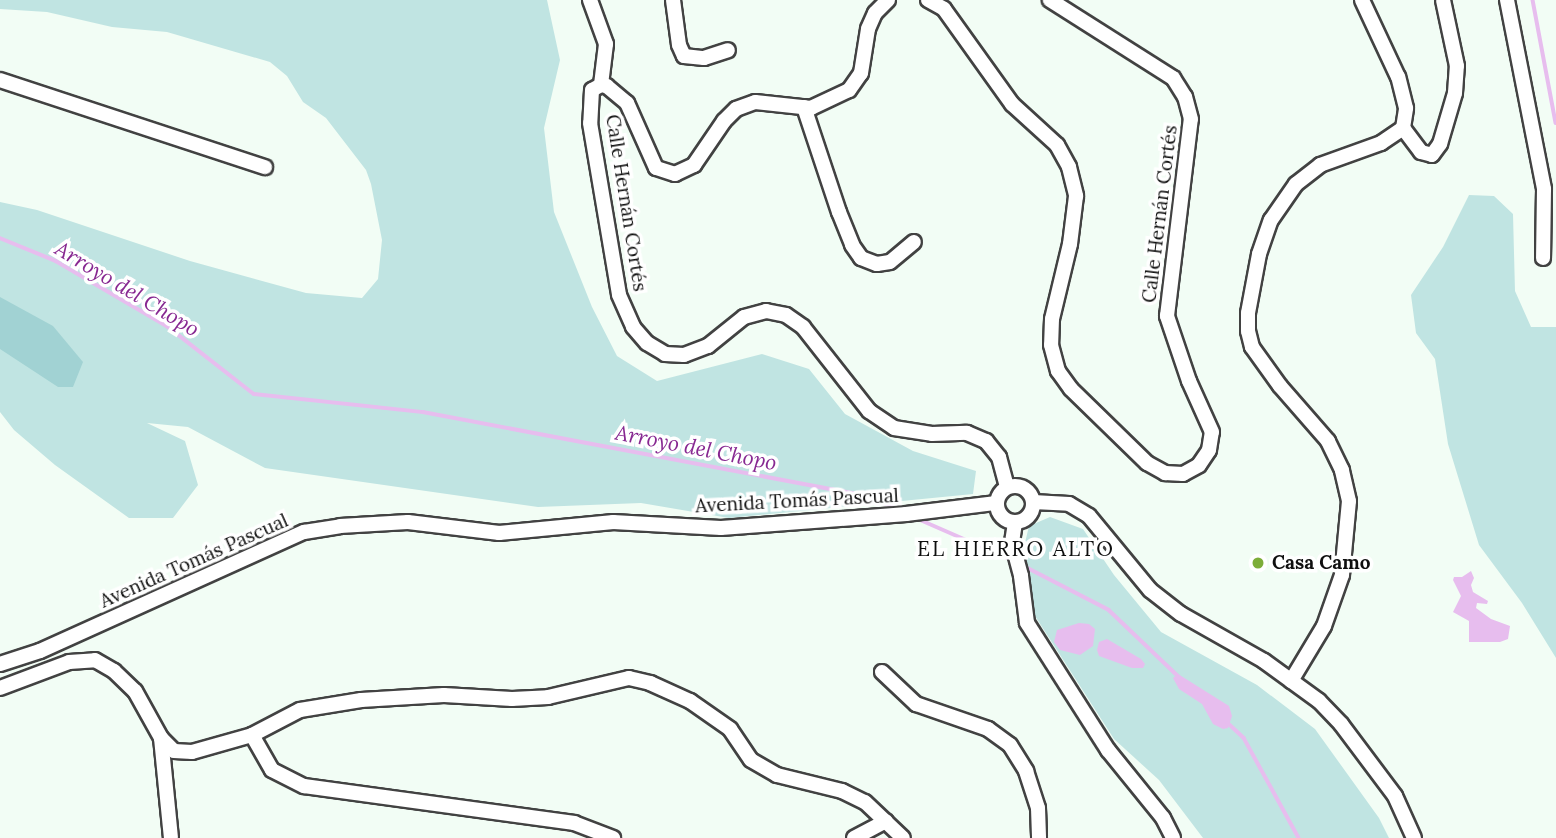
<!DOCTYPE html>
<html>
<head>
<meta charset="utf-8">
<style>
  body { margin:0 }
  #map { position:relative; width:1556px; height:838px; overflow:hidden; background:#f2fdf5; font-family:Lora,serif }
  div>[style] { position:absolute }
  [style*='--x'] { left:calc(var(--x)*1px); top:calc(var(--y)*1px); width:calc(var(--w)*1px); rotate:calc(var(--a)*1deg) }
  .green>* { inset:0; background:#c0e4e2 }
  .forest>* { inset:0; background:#a1d2d3 }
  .water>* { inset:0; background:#e7bdee }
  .stream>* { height:3.5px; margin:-1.75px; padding:0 1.75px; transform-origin:1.75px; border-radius:1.75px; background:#e7bdee }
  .roads { filter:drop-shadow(2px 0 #424242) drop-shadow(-2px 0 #424242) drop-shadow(0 2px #424242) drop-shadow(0 -2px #424242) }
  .minor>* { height:14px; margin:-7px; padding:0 7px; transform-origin:7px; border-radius:7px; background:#fff }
  .minor>.ring { margin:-7px; padding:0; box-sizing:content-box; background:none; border:14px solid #fff; border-radius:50% }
  .dots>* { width:19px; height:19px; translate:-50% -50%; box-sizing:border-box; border:4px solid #fff; border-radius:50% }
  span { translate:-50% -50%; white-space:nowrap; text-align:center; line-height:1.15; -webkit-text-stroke:7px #fff; paint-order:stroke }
  .street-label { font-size:19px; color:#0f0f0f }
  .poi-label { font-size:19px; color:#0f0f0f; font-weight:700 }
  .left { translate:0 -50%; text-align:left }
  .water-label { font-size:21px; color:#872891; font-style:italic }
  .neighbourhood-label { font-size:21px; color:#0f0f0f; letter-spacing:2px }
</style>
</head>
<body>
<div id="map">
  <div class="green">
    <div style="clip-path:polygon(0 0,547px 0,560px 60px,544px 128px,554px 212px,592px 307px,617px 356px,657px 381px,762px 354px,809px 369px,845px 414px,913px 451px,976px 471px,973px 494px,729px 518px,641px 503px,538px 507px,265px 468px,188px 427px,147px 423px,185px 441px,198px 485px,173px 518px,129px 518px,55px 465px,14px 430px,0 412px,0 202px,37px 210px,190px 261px,306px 293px,362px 298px,378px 279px,382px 240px,371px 184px,366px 170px,326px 118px,303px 102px,287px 76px,270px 62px,167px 32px,112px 27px,47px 12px,0 9px)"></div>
    <div style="clip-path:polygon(1469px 195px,1494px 196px,1513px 214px,1515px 291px,1531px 327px,1556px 327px,1556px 658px,1522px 603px,1479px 545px,1448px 444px,1435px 359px,1416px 333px,1411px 295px,1443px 247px)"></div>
    <div style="clip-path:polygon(1050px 517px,1083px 529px,1114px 575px,1161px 632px,1257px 685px,1315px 729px,1379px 818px,1389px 838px,1203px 838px,1159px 780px,1114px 739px,1035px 616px,1024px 547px,1029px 526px)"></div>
  </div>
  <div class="forest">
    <div style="clip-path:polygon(0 297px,53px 326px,83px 362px,73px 387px,58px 387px,0 349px)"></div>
  </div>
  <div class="water">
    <div style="clip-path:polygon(1471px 571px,1474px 578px,1471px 585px,1473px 592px,1488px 601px,1487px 604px,1477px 603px,1476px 608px,1491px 619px,1510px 626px,1508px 639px,1500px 642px,1469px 642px,1469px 621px,1453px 612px,1461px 596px,1453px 580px,1454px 577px,1462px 577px)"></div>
    <div style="clip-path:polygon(1079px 623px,1089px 624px,1095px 629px,1093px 646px,1080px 655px,1060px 650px,1054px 642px,1057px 630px)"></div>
    <div style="clip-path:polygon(1107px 639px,1141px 659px,1145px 664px,1143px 668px,1132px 668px,1099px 656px,1097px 650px,1099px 642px)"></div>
    <div style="clip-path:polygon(1178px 674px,1229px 706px,1232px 716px,1228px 728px,1223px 729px,1213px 724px,1202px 704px,1179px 689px,1173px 678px)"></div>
  </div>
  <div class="stream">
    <div style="--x:1533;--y:0;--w:125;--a:79.4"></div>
    <div style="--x:0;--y:238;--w:61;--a:22.3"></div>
    <div style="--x:56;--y:261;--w:129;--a:30.4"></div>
    <div style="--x:167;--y:326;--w:110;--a:38"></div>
    <div style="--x:254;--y:394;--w:170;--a:6.1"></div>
    <div style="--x:423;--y:412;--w:452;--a:10.7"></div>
    <div style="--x:867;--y:496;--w:33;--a:23"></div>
    <div style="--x:916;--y:518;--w:105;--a:23.6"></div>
    <div style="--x:1022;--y:565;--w:98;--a:27.3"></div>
    <div style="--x:1109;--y:610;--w:97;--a:43.7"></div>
    <div style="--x:1228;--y:723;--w:22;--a:43"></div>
    <div style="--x:1244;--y:738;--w:114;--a:61.2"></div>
  </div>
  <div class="roads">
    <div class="minor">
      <div style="--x:590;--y:0;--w:47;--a:70"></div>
      <div style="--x:606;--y:44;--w:41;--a:97"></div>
      <div style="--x:673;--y:0;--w:45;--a:82.4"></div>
      <div style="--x:679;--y:45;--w:12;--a:66"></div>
      <div style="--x:684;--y:56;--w:20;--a:6"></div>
      <div style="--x:704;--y:58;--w:25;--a:-18"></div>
      <div style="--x:888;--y:0;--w:18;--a:135"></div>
      <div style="--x:875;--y:13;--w:17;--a:114"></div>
      <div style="--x:868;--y:29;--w:45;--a:99"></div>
      <div style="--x:861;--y:73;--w:21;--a:125"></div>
      <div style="--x:849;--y:90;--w:42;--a:154.7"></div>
      <div style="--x:811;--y:108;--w:56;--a:-173.9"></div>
      <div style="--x:755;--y:102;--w:20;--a:160"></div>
      <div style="--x:736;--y:109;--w:17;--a:135"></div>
      <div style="--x:724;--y:121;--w:53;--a:124.3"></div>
      <div style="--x:694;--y:165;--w:21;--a:155"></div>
      <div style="--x:675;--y:174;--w:20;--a:-162"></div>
      <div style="--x:656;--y:168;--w:71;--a:-114"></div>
      <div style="--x:627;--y:103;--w:26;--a:-140"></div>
      <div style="--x:607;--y:86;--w:6;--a:-171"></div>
      <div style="--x:601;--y:85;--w:10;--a:151"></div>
      <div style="--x:592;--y:90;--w:33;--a:93"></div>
      <div style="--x:590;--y:123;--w:174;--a:80.4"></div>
      <div style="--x:619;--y:295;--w:35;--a:66"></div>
      <div style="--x:633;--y:327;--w:21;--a:49"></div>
      <div style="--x:647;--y:343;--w:21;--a:31"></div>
      <div style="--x:665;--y:354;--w:19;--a:3"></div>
      <div style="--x:684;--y:355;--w:26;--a:-21"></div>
      <div style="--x:708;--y:346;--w:46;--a:-38.9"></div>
      <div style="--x:744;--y:317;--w:23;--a:-15"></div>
      <div style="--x:766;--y:311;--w:20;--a:11"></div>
      <div style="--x:786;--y:315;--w:21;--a:35"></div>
      <div style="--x:803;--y:327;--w:107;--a:51.8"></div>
      <div style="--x:869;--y:411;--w:30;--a:34"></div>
      <div style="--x:894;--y:428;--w:38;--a:9"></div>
      <div style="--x:932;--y:434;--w:35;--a:-2"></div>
      <div style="--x:967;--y:433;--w:21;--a:23"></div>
      <div style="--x:986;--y:441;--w:21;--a:51"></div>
      <div style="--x:999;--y:457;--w:30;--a:75"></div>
      <div style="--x:928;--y:0;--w:18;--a:29"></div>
      <div style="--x:944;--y:9;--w:117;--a:54.4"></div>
      <div style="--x:1012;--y:104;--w:61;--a:42.3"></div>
      <div style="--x:1057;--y:145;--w:25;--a:61"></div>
      <div style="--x:1069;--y:167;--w:30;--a:76"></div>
      <div style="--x:1076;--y:196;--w:48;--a:97.1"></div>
      <div style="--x:1070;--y:244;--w:77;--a:103.5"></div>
      <div style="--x:1052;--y:319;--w:26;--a:92"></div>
      <div style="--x:1051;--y:345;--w:27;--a:75"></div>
      <div style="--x:1058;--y:371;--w:22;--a:54"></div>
      <div style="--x:1071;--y:389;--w:106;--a:44.2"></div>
      <div style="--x:1147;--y:463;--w:21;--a:29"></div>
      <div style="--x:1165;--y:473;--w:18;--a:3"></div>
      <div style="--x:1183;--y:474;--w:18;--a:-29"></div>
      <div style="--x:1199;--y:465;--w:18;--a:-56"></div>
      <div style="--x:1209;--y:450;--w:18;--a:-81"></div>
      <div style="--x:1212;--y:432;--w:56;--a:-114.3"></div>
      <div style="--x:1189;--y:381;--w:69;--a:-108.7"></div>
      <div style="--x:1167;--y:316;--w:198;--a:-83.1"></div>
      <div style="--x:1191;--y:119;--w:23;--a:-105"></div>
      <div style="--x:1185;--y:97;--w:22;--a:-122"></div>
      <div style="--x:1173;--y:78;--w:146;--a:-147.6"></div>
      <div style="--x:1507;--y:0;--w:193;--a:78.9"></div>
      <div style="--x:1544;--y:189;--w:69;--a:90.8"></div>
      <div style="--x:0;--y:80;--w:279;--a:18.2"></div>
      <div style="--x:804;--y:107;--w:111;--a:71.6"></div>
      <div style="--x:839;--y:212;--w:35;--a:68"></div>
      <div style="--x:852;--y:245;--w:16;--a:55"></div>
      <div style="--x:861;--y:258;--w:17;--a:21"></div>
      <div style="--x:877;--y:264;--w:13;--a:-9"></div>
      <div style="--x:890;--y:262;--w:31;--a:-40"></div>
      <div style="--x:1403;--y:128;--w:30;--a:53"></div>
      <div style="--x:1421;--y:152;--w:11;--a:15"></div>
      <div style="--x:1432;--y:155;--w:14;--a:-54"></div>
      <div style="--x:1440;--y:144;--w:53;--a:-73.6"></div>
      <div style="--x:1455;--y:93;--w:27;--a:-86"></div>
      <div style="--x:1457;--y:66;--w:67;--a:-102"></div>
      <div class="ring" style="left:997px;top:486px;width:22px;height:22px"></div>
      <div style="--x:1033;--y:502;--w:36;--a:3"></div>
      <div style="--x:1069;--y:504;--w:23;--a:31"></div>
      <div style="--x:1089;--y:516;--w:96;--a:50.5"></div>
      <div style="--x:1150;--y:590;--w:39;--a:38"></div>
      <div style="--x:1181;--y:614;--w:95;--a:29.5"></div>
      <div style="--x:1264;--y:661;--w:68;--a:36"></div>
      <div style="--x:1319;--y:701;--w:32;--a:46"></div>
      <div style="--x:1341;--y:724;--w:90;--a:53.1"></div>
      <div style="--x:1395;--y:796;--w:46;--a:65.7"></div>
      <div style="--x:1015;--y:523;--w:19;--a:99"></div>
      <div style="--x:1012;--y:542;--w:35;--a:75"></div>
      <div style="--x:1021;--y:576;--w:47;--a:82.7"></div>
      <div style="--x:1027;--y:623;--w:151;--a:57.5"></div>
      <div style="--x:1108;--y:750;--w:87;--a:51"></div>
      <div style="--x:1163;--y:818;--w:22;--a:63"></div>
      <div style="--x:0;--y:664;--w:42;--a:-18"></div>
      <div style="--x:40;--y:651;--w:290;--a:-24.3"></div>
      <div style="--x:304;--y:532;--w:36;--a:-9"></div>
      <div style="--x:340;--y:526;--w:68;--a:-3.4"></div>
      <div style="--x:408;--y:522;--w:92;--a:6.9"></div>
      <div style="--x:499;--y:533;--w:115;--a:-5.5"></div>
      <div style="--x:613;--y:522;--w:108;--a:3.2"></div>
      <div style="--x:721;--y:528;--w:186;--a:-4.3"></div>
      <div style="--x:906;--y:514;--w:91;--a:-7"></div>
      <div style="--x:882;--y:672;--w:47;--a:43.3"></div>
      <div style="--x:916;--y:704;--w:76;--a:19.1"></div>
      <div style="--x:988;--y:729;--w:27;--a:36"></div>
      <div style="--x:1010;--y:745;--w:31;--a:58"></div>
      <div style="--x:1026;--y:771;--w:39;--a:72"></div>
      <div style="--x:1038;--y:808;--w:30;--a:88"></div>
      <div style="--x:1291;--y:681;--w:64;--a:-59"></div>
      <div style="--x:1324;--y:626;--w:54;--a:-70.6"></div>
      <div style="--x:1342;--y:575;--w:74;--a:-84.6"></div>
      <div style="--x:1349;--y:501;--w:32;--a:-103"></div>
      <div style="--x:1342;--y:470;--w:32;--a:-116"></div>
      <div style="--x:1328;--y:441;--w:73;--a:-131.1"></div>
      <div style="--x:1280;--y:386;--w:48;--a:-125.7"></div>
      <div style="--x:1252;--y:347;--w:16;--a:-104"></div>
      <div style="--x:1248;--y:331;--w:18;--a:-90"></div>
      <div style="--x:1248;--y:313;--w:60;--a:-79.4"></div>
      <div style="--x:1259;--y:254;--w:36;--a:-71"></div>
      <div style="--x:1271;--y:220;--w:44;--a:-55.2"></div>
      <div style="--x:1296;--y:184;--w:31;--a:-38"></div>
      <div style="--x:1320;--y:165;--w:65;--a:-19.8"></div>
      <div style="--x:1381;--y:143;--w:27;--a:-34"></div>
      <div style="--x:1403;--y:128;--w:20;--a:-81"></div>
      <div style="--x:1406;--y:108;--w:32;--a:-104"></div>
      <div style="--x:1398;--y:77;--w:85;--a:-115.1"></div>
      <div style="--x:0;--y:688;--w:74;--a:-20.6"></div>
      <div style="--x:69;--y:662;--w:26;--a:-4"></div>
      <div style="--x:95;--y:660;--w:22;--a:30"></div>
      <div style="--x:114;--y:671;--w:29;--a:44"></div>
      <div style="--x:135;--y:691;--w:54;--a:61"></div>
      <div style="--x:161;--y:738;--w:18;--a:45"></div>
      <div style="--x:174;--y:751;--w:18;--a:3"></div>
      <div style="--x:192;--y:752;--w:62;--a:-15.8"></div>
      <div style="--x:252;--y:735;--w:54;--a:-27.5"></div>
      <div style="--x:300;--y:710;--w:62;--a:-9.3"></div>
      <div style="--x:361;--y:700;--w:83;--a:-3.4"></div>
      <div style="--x:444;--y:695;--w:68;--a:3.4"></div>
      <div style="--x:512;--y:699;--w:36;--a:-3"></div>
      <div style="--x:548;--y:697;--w:83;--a:-13.2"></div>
      <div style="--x:629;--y:678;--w:22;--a:13"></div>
      <div style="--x:650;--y:683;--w:44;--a:24.2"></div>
      <div style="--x:690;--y:701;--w:49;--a:35"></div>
      <div style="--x:730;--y:729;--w:37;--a:56"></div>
      <div style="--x:751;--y:760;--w:30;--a:30"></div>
      <div style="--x:777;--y:775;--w:67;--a:13.8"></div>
      <div style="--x:842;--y:791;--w:25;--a:26"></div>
      <div style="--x:865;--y:802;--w:52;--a:43.5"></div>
      <div style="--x:252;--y:735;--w:40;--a:60.3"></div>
      <div style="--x:272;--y:770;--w:36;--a:27"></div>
      <div style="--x:304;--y:786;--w:273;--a:7.8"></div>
      <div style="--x:574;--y:823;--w:42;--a:21"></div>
      <div style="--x:161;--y:738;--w:100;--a:84.3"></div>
      <div style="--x:854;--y:838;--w:36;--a:-28"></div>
    </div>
  </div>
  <div class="dots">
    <div style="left:1258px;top:563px;background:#7cad38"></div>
  </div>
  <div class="street-label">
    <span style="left:626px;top:203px;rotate:81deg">Calle Hernán Cortés</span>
    <span style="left:1160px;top:214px;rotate:-83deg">Calle Hernán Cortés</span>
    <span style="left:797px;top:501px;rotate:-3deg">Avenida Tomás Pascual</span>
    <span style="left:194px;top:561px;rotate:-24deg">Avenida Tomás Pascual</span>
  </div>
  <div class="poi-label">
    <span class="left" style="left:1272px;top:563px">Casa Camo</span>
  </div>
  <div class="water-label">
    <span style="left:127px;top:289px;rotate:31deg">Arroyo del Chopo</span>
    <span style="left:696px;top:448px;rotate:11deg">Arroyo del Chopo</span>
  </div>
  <div class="neighbourhood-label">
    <span style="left:1016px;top:549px">EL HIERRO ALTO</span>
  </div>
</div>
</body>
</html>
